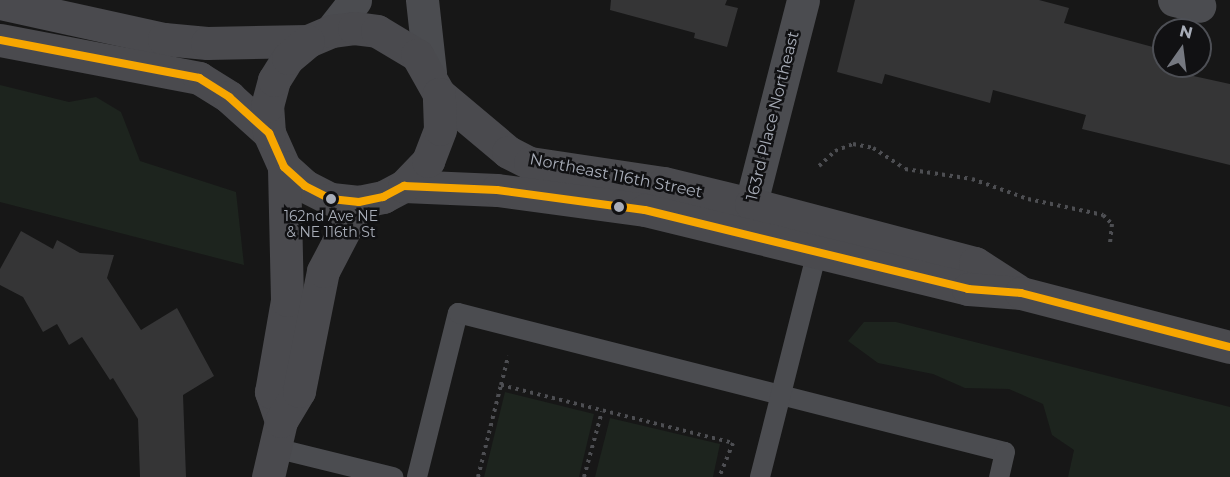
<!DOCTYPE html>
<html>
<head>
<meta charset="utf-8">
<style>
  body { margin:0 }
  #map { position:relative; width:1230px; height:477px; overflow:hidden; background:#171717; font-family:Montserrat,sans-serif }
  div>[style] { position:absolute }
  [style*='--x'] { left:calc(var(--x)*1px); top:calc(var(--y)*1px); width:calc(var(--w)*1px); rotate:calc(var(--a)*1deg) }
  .green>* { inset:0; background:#1d241e }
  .building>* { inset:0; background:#353536 }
  .path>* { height:4px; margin-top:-2px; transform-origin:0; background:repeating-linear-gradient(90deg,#4d4e52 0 3px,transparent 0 7.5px) }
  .lane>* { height:20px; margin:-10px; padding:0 10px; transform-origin:10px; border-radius:10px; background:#4b4c50 }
  .street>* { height:33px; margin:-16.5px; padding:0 16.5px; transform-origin:16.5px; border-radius:16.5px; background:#4b4c50 }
  .secondary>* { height:33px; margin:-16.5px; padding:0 16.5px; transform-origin:16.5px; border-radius:16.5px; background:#4a4a4e }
  .bus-1>* { height:8px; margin:-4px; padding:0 4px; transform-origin:4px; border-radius:4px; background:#f7a600 }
  .dots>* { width:16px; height:16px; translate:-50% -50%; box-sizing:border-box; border:3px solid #111113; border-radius:50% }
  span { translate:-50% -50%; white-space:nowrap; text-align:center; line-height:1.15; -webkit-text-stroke:5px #111113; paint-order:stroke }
  .bus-label { font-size:14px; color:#a8adb8 }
  .street-label { font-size:16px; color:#a8adb8 }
  .north { position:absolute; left:1152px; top:18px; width:60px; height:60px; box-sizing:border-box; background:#111113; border:2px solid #4d4f55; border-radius:50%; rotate:14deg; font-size:16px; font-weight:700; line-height:24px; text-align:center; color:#a8adb8 }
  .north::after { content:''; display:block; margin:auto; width:21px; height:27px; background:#757880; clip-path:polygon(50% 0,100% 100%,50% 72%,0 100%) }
</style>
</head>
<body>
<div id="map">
  <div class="green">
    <div style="clip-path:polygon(0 85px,69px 102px,96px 97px,121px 112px,140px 161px,236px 192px,244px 265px,0 202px)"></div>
    <div style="clip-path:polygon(864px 322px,896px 322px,1230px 407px,1230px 477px,1068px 477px,1074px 450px,1052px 435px,1043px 404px,1009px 389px,965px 388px,933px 374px,878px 363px,848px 341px)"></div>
    <div style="clip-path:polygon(505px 392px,594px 414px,579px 477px,484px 477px)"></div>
    <div style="clip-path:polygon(610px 418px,720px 444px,713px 477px,595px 477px)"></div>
  </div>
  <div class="building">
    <div style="clip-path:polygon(611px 0,727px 0,725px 5px,738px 8px,727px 47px,694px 38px,695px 33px,610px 10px)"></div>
    <div style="clip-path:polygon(855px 0,1039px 0,1069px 8px,1064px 23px,1164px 50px,1164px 66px,1177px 66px,1175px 72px,1230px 84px,1230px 165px,1082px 129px,1086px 115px,993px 90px,990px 103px,885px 74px,882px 84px,837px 72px)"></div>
    <div style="clip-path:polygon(21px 231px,53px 249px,57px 240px,80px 253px,114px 255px,107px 278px,141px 330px,177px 308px,214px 376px,183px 395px,186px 477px,140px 477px,138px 419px,113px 378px,110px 380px,82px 337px,69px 345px,57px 324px,43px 332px,23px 297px,0 285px,0 269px)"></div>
  </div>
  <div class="path">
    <div style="--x:819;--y:166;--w:22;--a:-43"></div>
    <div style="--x:835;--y:151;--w:19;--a:-21"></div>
    <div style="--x:853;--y:144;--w:20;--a:11"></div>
    <div style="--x:873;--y:148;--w:38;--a:33"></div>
    <div style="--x:905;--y:169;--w:68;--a:8.5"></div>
    <div style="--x:972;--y:179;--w:59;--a:19.7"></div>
    <div style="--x:1028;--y:199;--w:77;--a:12"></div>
    <div style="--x:1103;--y:215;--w:13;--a:45"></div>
    <div style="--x:1112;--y:224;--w:19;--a:96"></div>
    <div style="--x:501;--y:385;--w:30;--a:-76"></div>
    <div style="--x:478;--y:477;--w:95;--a:-76"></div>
    <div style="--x:501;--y:385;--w:239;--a:14"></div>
    <div style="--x:733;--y:443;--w:37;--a:112"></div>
    <div style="--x:584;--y:477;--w:68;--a:-74.7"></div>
  </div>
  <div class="lane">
    <div style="--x:275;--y:448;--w:122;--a:13.8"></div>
    <div style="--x:417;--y:477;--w:169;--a:-76"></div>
    <div style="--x:458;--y:313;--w:564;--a:14.26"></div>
    <div style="--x:1005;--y:452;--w:26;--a:103"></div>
    <div style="--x:760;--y:477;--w:233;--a:-75.8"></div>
  </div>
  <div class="street">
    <div style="--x:422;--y:0;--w:73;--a:83.7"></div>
    <div style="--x:1174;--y:0;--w:26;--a:13"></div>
    <div style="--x:331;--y:31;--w:39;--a:-52"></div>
    <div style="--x:744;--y:230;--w:237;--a:-75.6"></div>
  </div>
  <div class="secondary">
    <div style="--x:0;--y:3;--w:168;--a:12.4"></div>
    <div style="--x:164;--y:39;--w:43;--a:5.3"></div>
    <div style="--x:207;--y:43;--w:101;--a:-1.1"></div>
    <div style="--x:308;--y:41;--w:25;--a:-23"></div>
    <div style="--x:331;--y:31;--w:23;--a:-7"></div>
    <div style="--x:354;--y:28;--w:23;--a:7"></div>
    <div style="--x:377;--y:31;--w:47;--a:31"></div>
    <div style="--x:417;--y:55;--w:45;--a:60.6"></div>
    <div style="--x:439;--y:94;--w:90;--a:40"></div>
    <div style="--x:508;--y:152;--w:25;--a:27"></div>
    <div style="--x:530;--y:163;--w:135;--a:8.5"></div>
    <div style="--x:664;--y:183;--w:89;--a:13.6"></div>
    <div style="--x:751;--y:204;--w:232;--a:14.8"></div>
    <div style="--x:975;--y:263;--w:50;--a:32.7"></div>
    <div style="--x:0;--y:40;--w:203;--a:10.8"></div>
    <div style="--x:199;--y:78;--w:36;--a:32"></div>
    <div style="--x:229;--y:97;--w:54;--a:42"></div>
    <div style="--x:269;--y:133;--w:37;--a:66"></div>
    <div style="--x:284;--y:167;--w:28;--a:42"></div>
    <div style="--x:305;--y:186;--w:29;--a:27"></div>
    <div style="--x:331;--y:199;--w:28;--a:6"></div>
    <div style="--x:359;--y:202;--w:25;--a:-12"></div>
    <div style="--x:383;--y:197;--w:24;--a:-28"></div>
    <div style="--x:404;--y:186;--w:93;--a:2.5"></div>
    <div style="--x:497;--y:190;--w:149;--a:7.7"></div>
    <div style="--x:645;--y:210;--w:333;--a:13.7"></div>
    <div style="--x:968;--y:289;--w:53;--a:4.3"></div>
    <div style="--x:1021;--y:293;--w:216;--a:14.5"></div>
    <div style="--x:269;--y:133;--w:27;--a:-94"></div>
    <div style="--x:267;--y:106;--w:27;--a:-75"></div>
    <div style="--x:274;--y:80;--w:26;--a:-58"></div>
    <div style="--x:288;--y:58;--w:26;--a:-40"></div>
    <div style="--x:404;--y:186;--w:35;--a:-46"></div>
    <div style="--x:428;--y:161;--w:34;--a:-69"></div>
    <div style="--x:440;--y:129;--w:35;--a:-92"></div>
    <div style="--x:281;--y:421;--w:31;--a:-109"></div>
    <div style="--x:271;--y:392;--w:93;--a:-80.1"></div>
    <div style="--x:287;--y:300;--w:133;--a:-91.3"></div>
    <div style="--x:268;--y:477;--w:57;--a:-76.9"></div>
    <div style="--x:281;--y:421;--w:35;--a:-59"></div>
    <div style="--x:299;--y:391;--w:122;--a:-78.7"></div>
    <div style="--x:323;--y:271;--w:78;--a:-62.4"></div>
  </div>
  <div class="bus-1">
    <div style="--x:0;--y:40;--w:203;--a:10.8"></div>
    <div style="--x:199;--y:78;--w:36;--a:32"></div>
    <div style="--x:229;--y:97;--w:54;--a:42"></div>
    <div style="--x:269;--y:133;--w:37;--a:66"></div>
    <div style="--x:284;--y:167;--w:28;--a:42"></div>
    <div style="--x:305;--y:186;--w:29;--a:27"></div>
    <div style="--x:331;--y:199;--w:28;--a:6"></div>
    <div style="--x:359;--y:202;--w:25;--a:-12"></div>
    <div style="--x:383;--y:197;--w:24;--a:-28"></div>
    <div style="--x:404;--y:186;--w:93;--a:2.5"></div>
    <div style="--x:497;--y:190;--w:149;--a:7.7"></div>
    <div style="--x:645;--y:210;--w:333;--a:13.7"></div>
    <div style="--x:968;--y:289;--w:53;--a:4.3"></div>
    <div style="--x:1021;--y:293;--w:216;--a:14.5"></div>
  </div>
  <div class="dots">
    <div style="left:331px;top:199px;background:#a8adb8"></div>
    <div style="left:619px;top:207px;background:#a8adb8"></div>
  </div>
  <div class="bus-label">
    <span style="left:331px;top:224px">162nd Ave NE<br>&amp; NE 116th St</span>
  </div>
  <div class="street-label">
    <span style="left:773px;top:116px;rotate:-76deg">163rd Place Northeast</span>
    <span style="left:616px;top:176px;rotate:11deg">Northeast 116th Street</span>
  </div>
  <div class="north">N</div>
</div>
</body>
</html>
